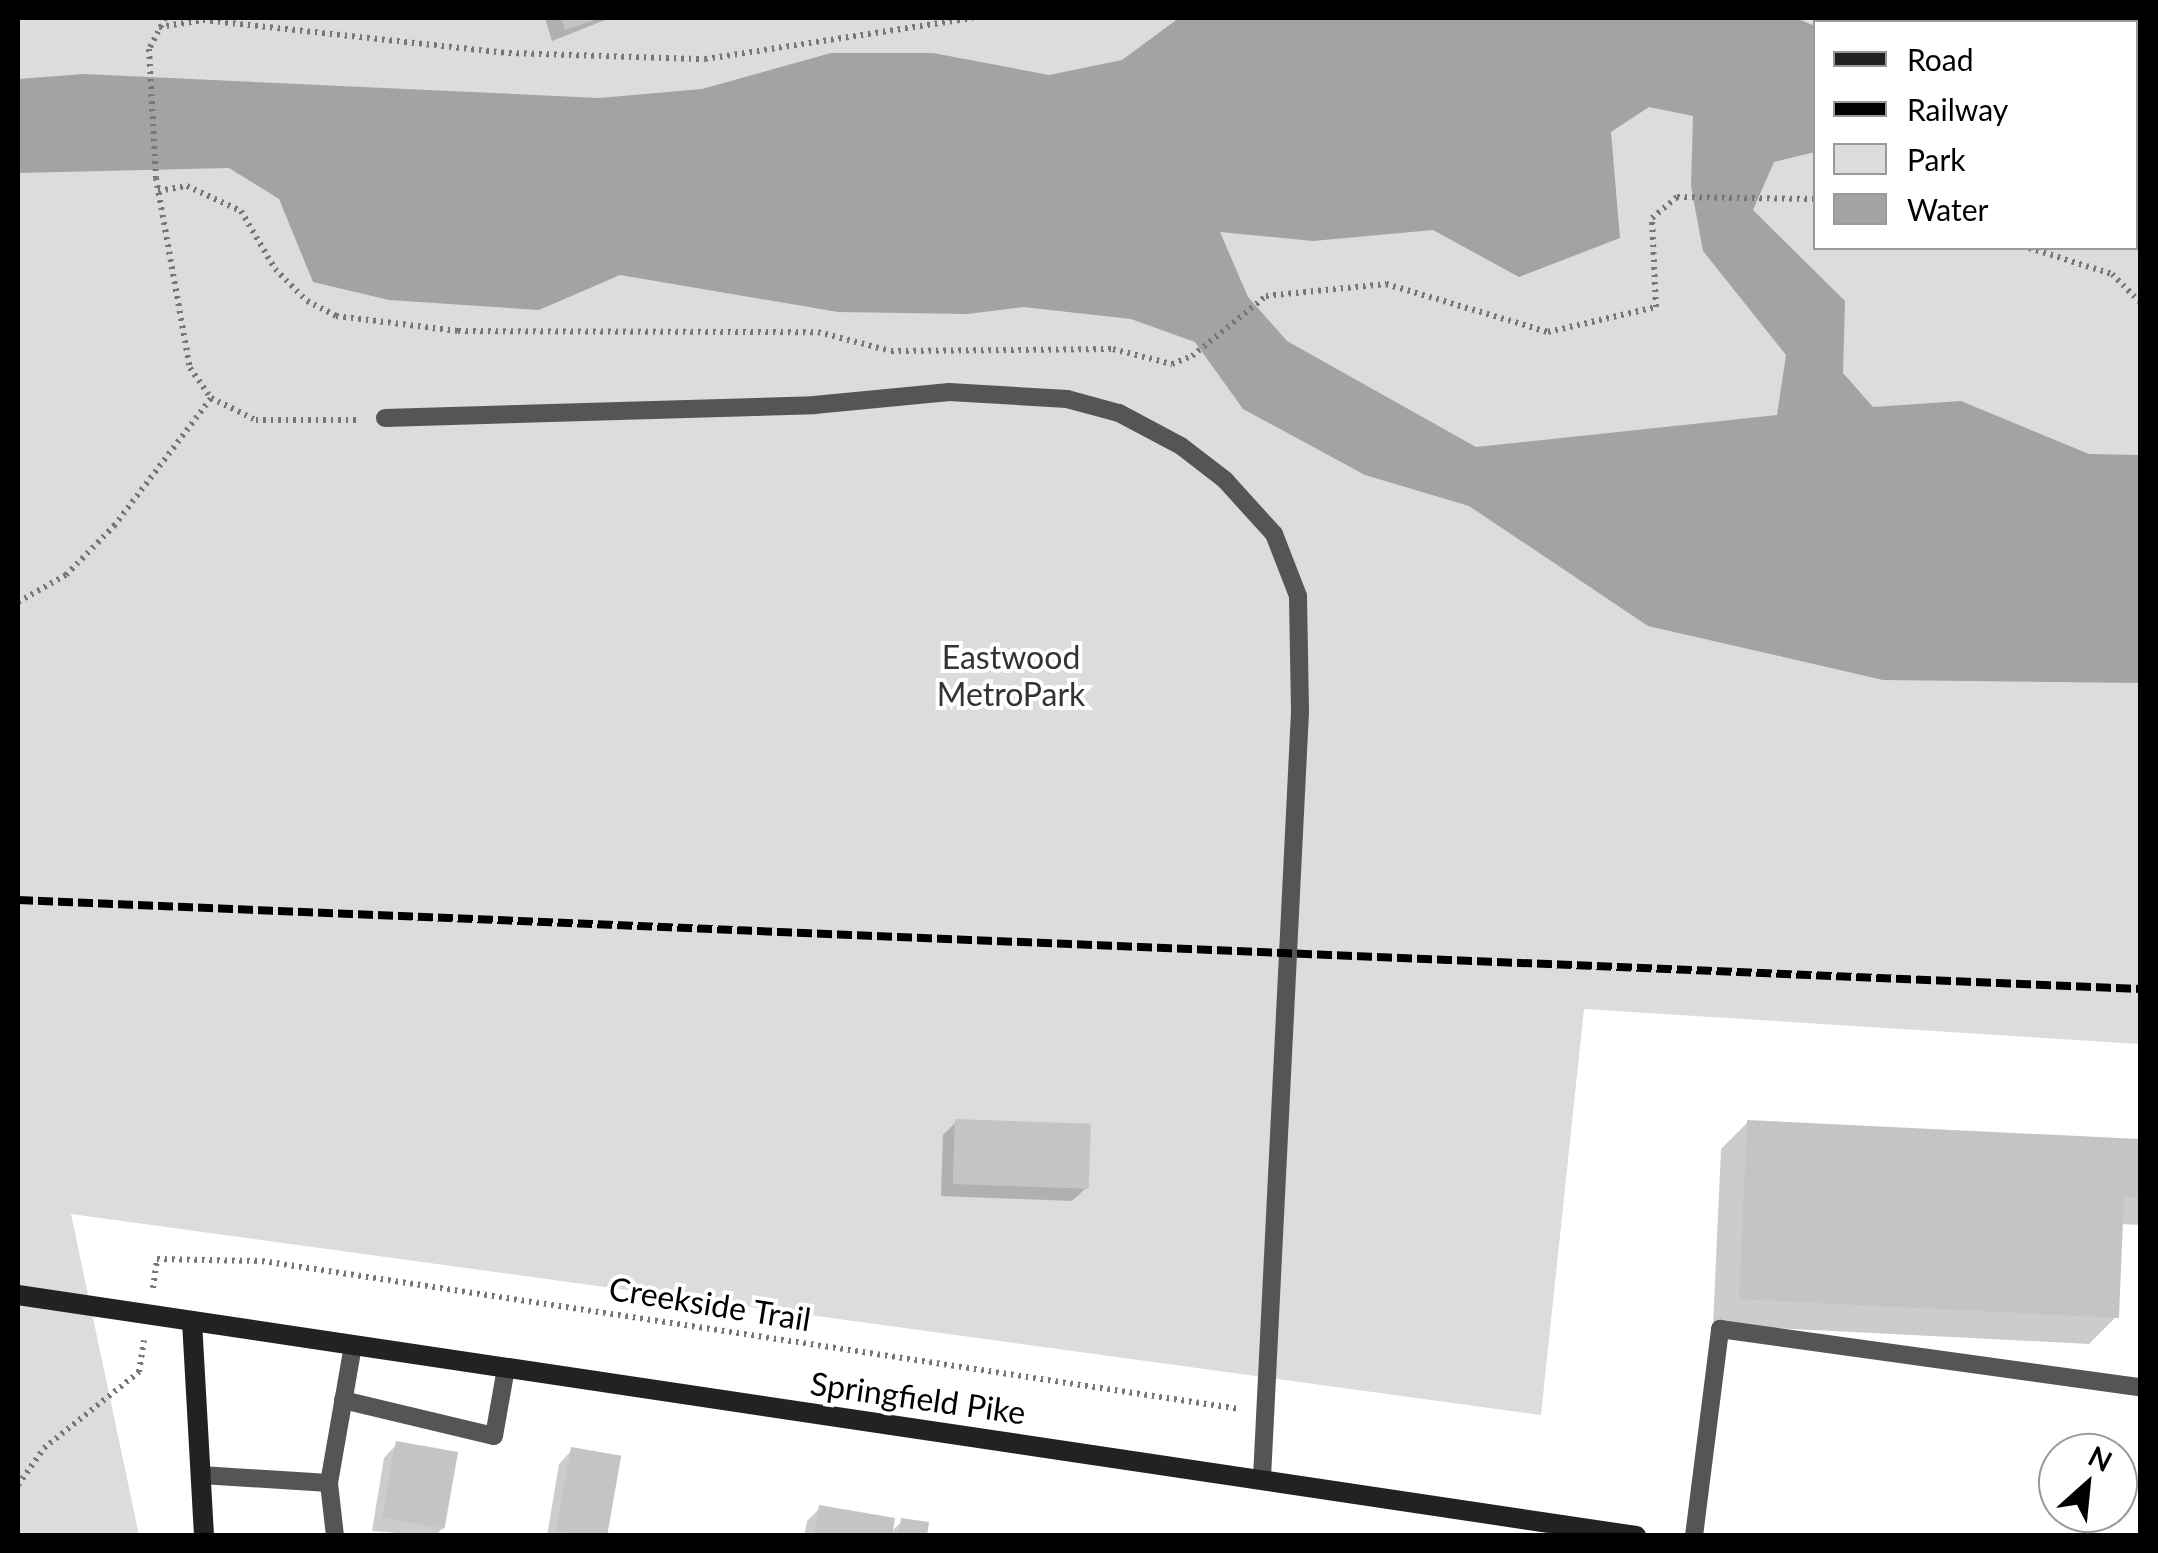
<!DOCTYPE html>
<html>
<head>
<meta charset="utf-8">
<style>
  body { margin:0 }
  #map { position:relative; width:2158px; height:1553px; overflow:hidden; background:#fff; font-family:Lato,sans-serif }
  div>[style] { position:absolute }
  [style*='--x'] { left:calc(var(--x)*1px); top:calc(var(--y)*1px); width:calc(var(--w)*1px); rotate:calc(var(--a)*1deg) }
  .green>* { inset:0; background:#dcdcdc }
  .water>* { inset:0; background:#a3a3a3 }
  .shadow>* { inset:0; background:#0003 }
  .building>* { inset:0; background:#c4c4c4; transform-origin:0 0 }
  .path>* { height:6px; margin-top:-3px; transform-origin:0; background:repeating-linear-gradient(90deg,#777 0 2.5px,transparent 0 7.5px) }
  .service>* { height:18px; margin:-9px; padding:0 9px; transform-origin:9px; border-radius:9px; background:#555 }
  .secondary>* { height:20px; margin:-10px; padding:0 10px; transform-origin:10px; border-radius:10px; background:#222 }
  .rail>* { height:8px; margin-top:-4px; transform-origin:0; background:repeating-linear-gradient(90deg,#000 0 15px,transparent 0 20px) }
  span { translate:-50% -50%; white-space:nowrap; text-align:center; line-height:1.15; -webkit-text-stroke:8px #fff; paint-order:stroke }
  .park-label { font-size:32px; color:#333 }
  .street-label { font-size:32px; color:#000 }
  .frame { position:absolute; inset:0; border:20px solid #000; pointer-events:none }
  .legend { position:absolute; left:1813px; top:20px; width:325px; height:230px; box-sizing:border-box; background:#fff; border:2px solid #999; margin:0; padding:12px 18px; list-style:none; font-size:30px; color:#000 }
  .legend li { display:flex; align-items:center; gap:20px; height:50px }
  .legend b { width:50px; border:2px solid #999 }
  .north { position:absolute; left:2038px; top:1433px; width:100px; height:100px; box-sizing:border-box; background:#fff; border:2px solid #999; border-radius:50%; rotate:27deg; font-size:28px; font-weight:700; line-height:40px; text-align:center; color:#000 }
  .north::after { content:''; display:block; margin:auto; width:35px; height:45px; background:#000; clip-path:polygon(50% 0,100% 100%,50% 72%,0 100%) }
</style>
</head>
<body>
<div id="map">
  <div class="green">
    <div style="clip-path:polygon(evenodd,18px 18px,2140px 18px,2140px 1044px,1584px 1009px,1541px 1415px,71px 1214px,139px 1535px,18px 1535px,18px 18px,1816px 22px,2136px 22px,2136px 248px,1816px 248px,1816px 22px)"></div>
  </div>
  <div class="water">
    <div style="clip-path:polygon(evenodd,1179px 18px,1796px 18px,1815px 26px,1815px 152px,1774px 162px,1753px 210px,1845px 301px,1843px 373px,1873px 407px,1961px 401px,2089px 454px,2140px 455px,2140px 683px,1883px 680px,1648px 626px,1469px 506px,1365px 475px,1243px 409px,1195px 342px,1131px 319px,1023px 307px,967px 314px,838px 312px,620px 275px,539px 310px,389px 300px,313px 282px,279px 199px,229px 168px,18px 173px,18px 79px,84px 74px,599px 98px,702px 89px,831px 53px,933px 53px,1049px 75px,1122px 60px,1179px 18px,1649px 107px,1693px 116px,1691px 186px,1703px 251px,1786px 355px,1777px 415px,1476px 447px,1287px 341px,1248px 297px,1220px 232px,1313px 241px,1433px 230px,1519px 277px,1620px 238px,1611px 132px,1649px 107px)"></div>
  </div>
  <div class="shadow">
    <div style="clip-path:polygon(545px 18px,610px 18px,552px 41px)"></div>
    <div style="clip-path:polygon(956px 1122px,1086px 1188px,1072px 1201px,941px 1196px,943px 1135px)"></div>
    <div style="clip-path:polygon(1748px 1122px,2140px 1141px,2140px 1225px,2120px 1224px,2116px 1317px,2089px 1344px,1713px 1325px,1721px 1149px)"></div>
    <div style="clip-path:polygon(397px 1444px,443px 1528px,435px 1536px,372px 1531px,384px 1458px)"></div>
    <div style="clip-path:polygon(572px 1450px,606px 1536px,547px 1536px,559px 1464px)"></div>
    <div style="clip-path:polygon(820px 1508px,890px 1533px,902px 1521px,925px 1536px,804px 1536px,807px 1521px)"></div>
  </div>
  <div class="building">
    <div style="clip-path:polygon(561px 18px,601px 18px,565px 30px)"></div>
    <div style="left:955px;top:1119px;width:136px;height:65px;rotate:2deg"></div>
    <div style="clip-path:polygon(1747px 1120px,2140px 1139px,2140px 1198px,2124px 1197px,2119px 1318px,1739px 1299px)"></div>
    <div style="left:396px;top:1441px;width:63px;height:78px;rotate:10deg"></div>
    <div style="left:571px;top:1447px;width:51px;height:85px;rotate:10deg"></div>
    <div style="clip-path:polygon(819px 1505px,895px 1518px,892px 1536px,814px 1536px)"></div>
    <div style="clip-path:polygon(901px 1518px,929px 1522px,927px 1536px,898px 1536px)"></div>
  </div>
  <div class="path">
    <div style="--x:165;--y:18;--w:35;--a:117"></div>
    <div style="--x:149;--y:49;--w:129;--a:86.9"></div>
    <div style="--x:156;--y:178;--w:193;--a:79.9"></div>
    <div style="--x:190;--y:368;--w:37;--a:55"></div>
    <div style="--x:211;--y:398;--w:50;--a:26.1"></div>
    <div style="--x:256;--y:420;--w:104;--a:0"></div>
    <div style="--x:1986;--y:18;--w:16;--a:14"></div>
    <div style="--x:2081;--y:22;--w:4;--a:-63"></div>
    <div style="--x:159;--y:27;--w:45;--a:-9"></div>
    <div style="--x:203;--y:20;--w:308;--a:6.2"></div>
    <div style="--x:509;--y:53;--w:196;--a:1.8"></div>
    <div style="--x:705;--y:59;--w:271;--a:-8.7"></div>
    <div style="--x:2136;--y:61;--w:4;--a:14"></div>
    <div style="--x:158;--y:191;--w:29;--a:-10"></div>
    <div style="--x:187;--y:186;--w:60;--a:24.8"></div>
    <div style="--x:241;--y:211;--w:67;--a:59.6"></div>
    <div style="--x:275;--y:269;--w:45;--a:45"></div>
    <div style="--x:307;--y:301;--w:33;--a:27"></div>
    <div style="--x:336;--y:316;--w:123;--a:7"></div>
    <div style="--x:458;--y:331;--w:360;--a:0.2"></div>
    <div style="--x:818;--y:332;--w:75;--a:14.6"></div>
    <div style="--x:891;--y:351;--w:222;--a:-0.5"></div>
    <div style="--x:1113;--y:349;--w:61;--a:14.3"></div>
    <div style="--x:1172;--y:364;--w:22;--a:-22"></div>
    <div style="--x:1192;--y:356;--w:95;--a:-39"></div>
    <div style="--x:1266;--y:296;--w:121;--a:-5.7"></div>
    <div style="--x:1386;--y:284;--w:169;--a:16.5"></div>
    <div style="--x:1548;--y:332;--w:111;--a:-13"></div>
    <div style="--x:1656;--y:307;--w:89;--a:-92.6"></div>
    <div style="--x:1652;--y:218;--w:33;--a:-40"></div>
    <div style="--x:1677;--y:197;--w:139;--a:0.8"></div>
    <div style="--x:2029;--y:248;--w:87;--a:17.4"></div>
    <div style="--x:2112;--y:274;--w:40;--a:45"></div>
    <div style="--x:18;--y:602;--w:55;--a:-29.4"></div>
    <div style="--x:66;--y:575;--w:69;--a:-45.6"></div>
    <div style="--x:114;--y:526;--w:161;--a:-52.8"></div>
    <div style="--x:153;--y:1288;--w:29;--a:-82"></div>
    <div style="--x:157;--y:1259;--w:105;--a:1.1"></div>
    <div style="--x:262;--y:1261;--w:989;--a:8.61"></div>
    <div style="--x:18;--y:1485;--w:45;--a:-54.9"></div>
    <div style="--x:44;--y:1448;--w:122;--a:-38.7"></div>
    <div style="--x:139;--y:1372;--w:32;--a:-81"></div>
  </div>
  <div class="service">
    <div style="--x:385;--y:418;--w:429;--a:-1.7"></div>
    <div style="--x:814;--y:405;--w:136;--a:-5.5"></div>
    <div style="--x:949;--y:392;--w:118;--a:3.4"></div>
    <div style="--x:1067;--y:399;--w:54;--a:15.1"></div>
    <div style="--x:1119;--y:413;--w:70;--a:28"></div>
    <div style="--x:1181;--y:446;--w:56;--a:37.7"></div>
    <div style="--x:1225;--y:480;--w:73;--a:47.8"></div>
    <div style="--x:1274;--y:534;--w:66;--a:68.8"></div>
    <div style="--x:1298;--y:596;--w:116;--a:89"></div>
    <div style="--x:1300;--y:712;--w:768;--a:92.84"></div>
    <div style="--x:343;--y:1400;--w:155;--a:13.4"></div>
    <div style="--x:494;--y:1436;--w:69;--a:-80"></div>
    <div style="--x:201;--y:1475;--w:128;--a:3.6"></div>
    <div style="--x:335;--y:1536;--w:53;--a:-96.5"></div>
    <div style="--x:329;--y:1483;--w:140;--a:-80.1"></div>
    <div style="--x:1694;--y:1536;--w:209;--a:-82.8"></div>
    <div style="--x:1720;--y:1329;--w:424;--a:7.9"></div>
  </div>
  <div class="secondary">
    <div style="--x:18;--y:1295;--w:1636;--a:8.47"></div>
    <div style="--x:192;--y:1321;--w:215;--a:86.8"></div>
  </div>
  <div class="rail">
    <div style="--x:18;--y:900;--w:2124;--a:2.4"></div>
  </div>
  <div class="park-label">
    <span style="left:1011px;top:676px">Eastwood<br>MetroPark</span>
  </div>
  <div class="street-label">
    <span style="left:710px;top:1304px;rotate:9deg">Creekside Trail</span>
    <span style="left:918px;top:1398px;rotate:8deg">Springfield Pike</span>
  </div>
  <div class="frame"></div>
  <ul class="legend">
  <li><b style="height:12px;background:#222"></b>Road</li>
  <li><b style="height:12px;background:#000"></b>Railway</li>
  <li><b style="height:28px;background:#dcdcdc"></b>Park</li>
  <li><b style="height:28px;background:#a3a3a3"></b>Water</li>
  </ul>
  <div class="north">N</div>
</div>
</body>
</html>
